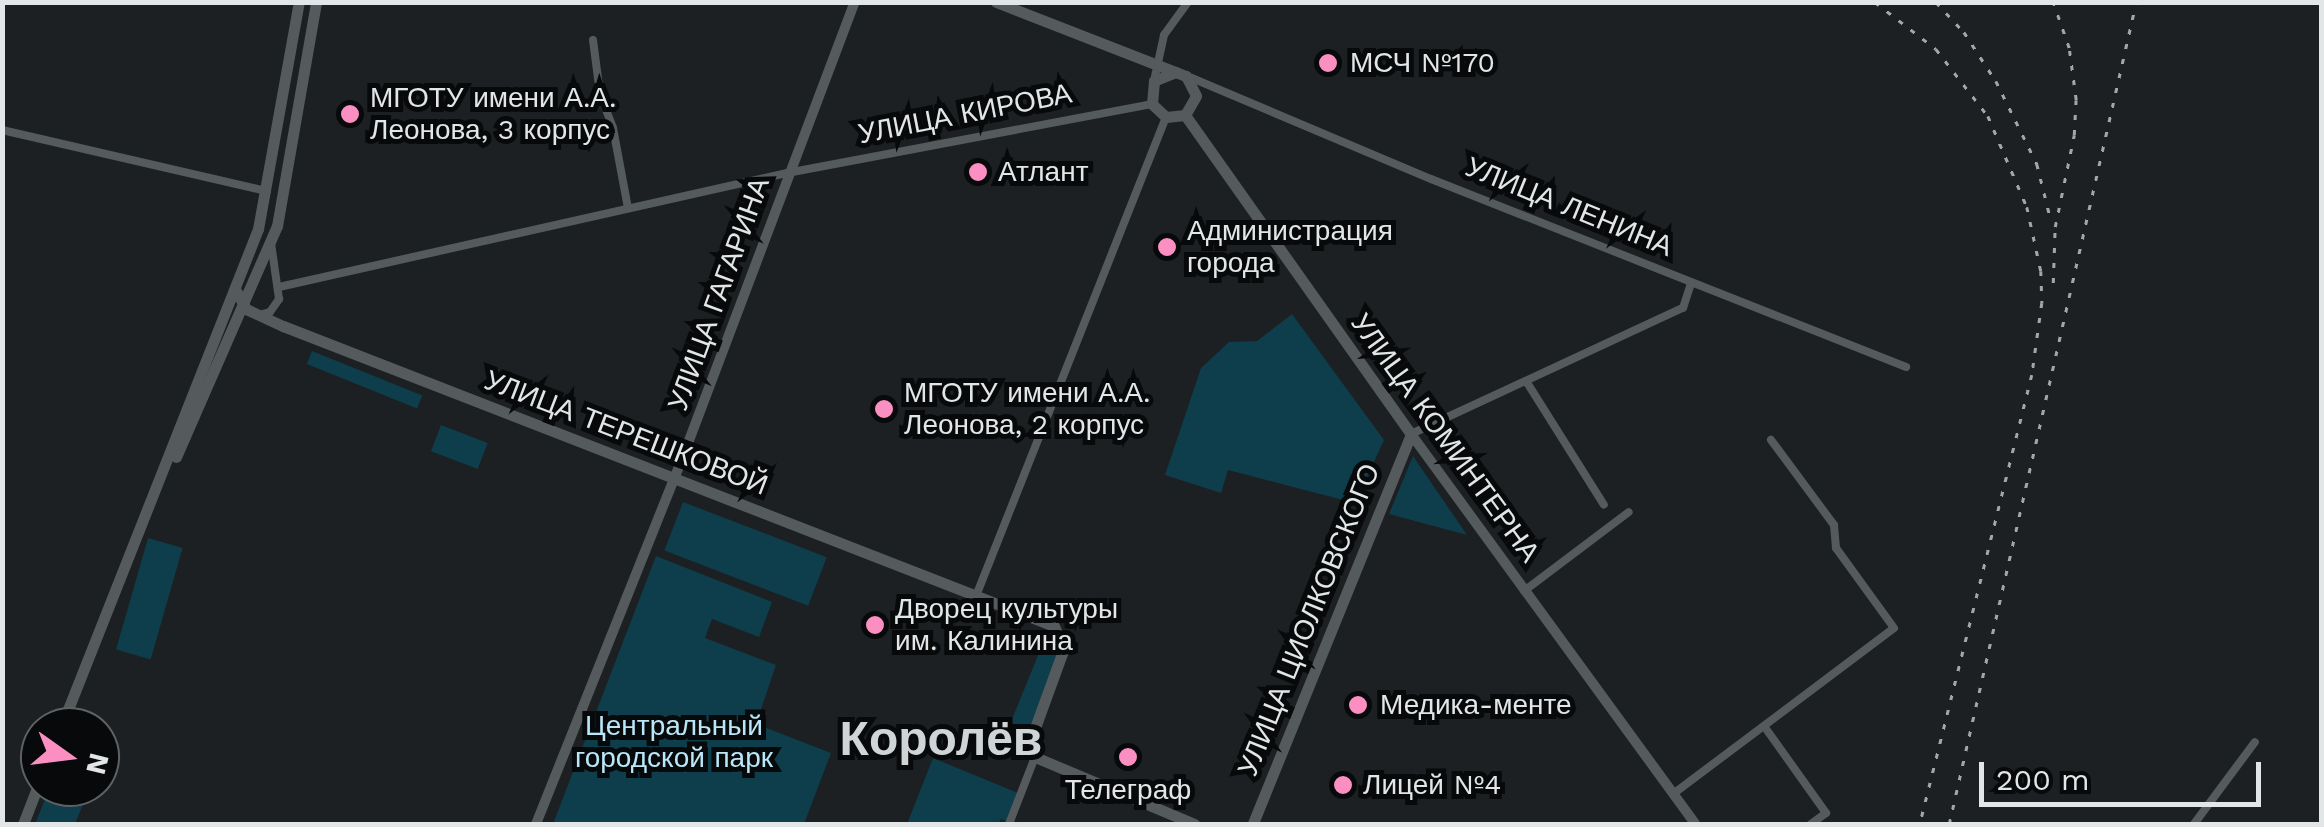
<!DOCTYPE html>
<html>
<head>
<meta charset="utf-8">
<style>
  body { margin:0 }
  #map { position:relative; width:2324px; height:827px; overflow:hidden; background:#1c2022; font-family:"Work Sans",sans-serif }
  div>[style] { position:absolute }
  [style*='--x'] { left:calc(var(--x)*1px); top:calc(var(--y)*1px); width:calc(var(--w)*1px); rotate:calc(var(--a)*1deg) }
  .green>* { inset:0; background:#0e3d4b; transform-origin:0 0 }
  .minor>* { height:8px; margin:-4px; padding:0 4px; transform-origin:4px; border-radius:4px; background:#555a5c }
  .tertiary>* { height:10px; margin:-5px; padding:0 5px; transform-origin:5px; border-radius:5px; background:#555a5c }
  .secondary>* { height:11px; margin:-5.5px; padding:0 5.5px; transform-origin:5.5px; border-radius:5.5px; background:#555a5c }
  .rail>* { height:2.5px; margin-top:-1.25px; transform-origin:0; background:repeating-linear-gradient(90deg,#a3a7a8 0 5px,transparent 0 15px) }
  .dots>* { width:28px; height:28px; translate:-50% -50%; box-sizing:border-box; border:5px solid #08090a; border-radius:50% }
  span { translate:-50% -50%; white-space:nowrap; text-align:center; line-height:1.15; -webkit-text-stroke:10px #08090a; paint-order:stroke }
  .poi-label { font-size:28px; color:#e2e6e7 }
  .left { translate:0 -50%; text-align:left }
  .street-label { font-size:28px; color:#e2e6e7 }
  .park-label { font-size:28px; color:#b9e7f8 }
  .town-label { font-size:48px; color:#cfd5d7; font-weight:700 }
  .frame { position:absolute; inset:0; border:5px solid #e2e6e7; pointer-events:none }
  .north { position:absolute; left:20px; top:707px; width:100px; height:100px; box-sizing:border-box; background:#08090a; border:2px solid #5f6162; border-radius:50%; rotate:104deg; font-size:28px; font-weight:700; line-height:40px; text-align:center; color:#e2e6e7 }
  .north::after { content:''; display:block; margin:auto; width:35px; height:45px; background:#fc8fc1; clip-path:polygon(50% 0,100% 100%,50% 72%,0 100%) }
  .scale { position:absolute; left:1979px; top:762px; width:282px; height:45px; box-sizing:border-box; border:5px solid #e2e6e7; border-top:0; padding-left:12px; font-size:30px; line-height:35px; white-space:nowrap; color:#e2e6e7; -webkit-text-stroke:8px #08090a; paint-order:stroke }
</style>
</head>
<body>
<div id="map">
  <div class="green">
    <div style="clip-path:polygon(1292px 314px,1384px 440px,1355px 503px,1228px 470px,1221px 493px,1165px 475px,1201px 368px,1229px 342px,1257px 341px)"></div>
    <div style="left:312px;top:351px;width:119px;height:14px;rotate:22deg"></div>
    <div style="left:441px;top:425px;width:50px;height:28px;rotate:21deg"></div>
    <div style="clip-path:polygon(1413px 456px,1467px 535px,1389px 514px)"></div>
    <div style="left:683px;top:502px;width:154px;height:52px;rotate:21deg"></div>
    <div style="left:148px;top:538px;width:36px;height:116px;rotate:16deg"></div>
    <div style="clip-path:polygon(656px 556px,772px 602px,759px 637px,712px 619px,705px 638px,776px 665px,756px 724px,831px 753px,804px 824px,553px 824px)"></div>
    <div style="clip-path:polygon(1048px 631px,1055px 635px,1060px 648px,1029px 733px,1010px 724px)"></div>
    <div style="clip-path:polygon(933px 758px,1018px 793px,1006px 821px,1001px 819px,998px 824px,907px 824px)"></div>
    <div style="clip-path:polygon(50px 787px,90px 787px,75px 824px,35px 824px)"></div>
  </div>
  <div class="minor">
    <div style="--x:593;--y:40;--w:54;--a:82.6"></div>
    <div style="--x:600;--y:94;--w:36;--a:69"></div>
    <div style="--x:613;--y:128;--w:81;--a:79.4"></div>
    <div style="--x:1187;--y:76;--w:265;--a:22.9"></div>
    <div style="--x:1431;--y:179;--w:511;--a:21.59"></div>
    <div style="--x:1154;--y:81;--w:47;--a:-77.7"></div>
    <div style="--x:1164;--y:35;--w:41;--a:-54"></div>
    <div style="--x:2;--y:130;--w:272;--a:13"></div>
    <div style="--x:279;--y:287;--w:521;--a:-12.65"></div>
    <div style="--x:787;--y:173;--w:371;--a:-10.7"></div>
    <div style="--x:259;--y:315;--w:11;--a:-15"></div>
    <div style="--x:270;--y:312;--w:16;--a:-55"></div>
    <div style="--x:279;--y:299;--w:57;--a:-98.1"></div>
    <div style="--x:1526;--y:381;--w:146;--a:57.8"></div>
    <div style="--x:1411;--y:434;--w:300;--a:-24.9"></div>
    <div style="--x:1683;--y:308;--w:26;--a:-72"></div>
    <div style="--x:1524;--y:591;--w:131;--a:-37"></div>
    <div style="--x:976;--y:596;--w:515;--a:-68.36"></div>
    <div style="--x:1764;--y:726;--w:107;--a:54.5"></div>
    <div style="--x:1826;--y:813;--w:19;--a:144"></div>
    <div style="--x:1673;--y:794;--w:276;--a:-36.9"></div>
    <div style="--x:1894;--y:628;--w:99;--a:-125.9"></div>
    <div style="--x:1836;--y:548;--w:23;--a:-95"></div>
    <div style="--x:1834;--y:525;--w:106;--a:-126.5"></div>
    <div style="--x:1009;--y:824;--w:72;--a:-68.8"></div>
    <div style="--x:2194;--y:824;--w:102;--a:-53.4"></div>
  </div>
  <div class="tertiary">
    <div style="--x:1411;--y:434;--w:482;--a:53.9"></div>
    <div style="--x:536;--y:824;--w:385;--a:-68.2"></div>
    <div style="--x:679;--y:467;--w:497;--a:-69.3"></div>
  </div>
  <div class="secondary">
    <div style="--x:996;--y:2;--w:204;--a:21.3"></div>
    <div style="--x:1186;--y:76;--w:22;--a:63"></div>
    <div style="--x:1196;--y:96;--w:22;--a:120"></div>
    <div style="--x:1176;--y:72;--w:24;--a:158"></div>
    <div style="--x:1154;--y:81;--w:23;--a:95"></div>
    <div style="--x:1152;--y:104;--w:19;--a:43"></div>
    <div style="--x:1166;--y:117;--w:19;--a:-6"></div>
    <div style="--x:1185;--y:115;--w:391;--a:54.7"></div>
    <div style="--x:1411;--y:434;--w:421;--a:112.1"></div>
    <div style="--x:235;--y:289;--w:23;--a:61"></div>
    <div style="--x:246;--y:309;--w:41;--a:24.7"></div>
    <div style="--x:283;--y:326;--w:827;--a:21.26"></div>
    <div style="--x:1054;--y:626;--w:24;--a:66"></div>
    <div style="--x:1064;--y:648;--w:102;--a:110"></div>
    <div style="--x:1029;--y:744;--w:14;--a:65"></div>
    <div style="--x:1035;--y:757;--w:173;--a:22.8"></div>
    <div style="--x:176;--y:457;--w:252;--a:-66.4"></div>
    <div style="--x:277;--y:226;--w:227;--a:-80.1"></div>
    <div style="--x:61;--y:727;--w:536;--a:-68.42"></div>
    <div style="--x:258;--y:229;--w:231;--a:-79.8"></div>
    <div style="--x:23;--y:824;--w:47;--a:-68.9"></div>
  </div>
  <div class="rail">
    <div style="--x:1875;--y:2;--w:77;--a:37.6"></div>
    <div style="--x:1936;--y:49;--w:85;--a:52.2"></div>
    <div style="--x:1988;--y:116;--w:99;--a:66.8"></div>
    <div style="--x:2027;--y:207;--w:66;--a:77.7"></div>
    <div style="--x:2041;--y:271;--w:32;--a:88"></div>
    <div style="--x:2042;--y:303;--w:73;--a:97.9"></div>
    <div style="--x:2032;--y:375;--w:463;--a:104"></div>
    <div style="--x:1936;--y:2;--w:41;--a:47"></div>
    <div style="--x:1964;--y:32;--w:59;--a:56.9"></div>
    <div style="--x:1996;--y:81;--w:93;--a:63.7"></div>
    <div style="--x:2037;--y:164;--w:58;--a:76"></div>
    <div style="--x:2053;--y:283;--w:56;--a:-88"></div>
    <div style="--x:2055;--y:227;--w:94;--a:-78.3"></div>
    <div style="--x:2074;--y:135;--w:35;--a:-87"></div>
    <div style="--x:2076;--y:100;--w:52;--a:-97.7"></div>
    <div style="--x:2069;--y:48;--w:49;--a:-109.2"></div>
    <div style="--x:1949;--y:824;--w:843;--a:-77.18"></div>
  </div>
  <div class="dots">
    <div style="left:1328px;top:63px;background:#fc8fc1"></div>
    <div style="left:350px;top:114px;background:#fc8fc1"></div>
    <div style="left:978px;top:172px;background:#fc8fc1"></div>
    <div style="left:1167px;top:247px;background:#fc8fc1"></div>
    <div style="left:884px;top:409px;background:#fc8fc1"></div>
    <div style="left:875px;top:625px;background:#fc8fc1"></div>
    <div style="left:1358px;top:705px;background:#fc8fc1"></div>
    <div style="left:1128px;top:757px;background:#fc8fc1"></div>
    <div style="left:1343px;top:785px;background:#fc8fc1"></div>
  </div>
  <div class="poi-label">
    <span class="left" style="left:1350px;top:63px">МСЧ №170</span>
    <span class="left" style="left:370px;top:114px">МГОТУ имени А.А.<br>Леонова, 3 корпус</span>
    <span class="left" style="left:998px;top:172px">Атлант</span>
    <span class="left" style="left:1187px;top:247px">Администрация<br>города</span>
    <span class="left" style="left:904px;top:409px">МГОТУ имени А.А.<br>Леонова, 2 корпус</span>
    <span class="left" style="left:895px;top:625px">Дворец культуры<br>им. Калинина</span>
    <span class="left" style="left:1380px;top:705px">Медика-менте</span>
    <span class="left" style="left:1363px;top:785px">Лицей №4</span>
    <span style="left:1128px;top:790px">Телеграф</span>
  </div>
  <div class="street-label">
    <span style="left:965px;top:114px;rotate:-11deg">УЛИЦА КИРОВА</span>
    <span style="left:1569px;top:207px;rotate:22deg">УЛИЦА ЛЕНИНА</span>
    <span style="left:719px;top:294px;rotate:-70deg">УЛИЦА ГАГАРИНА</span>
    <span style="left:626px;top:433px;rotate:21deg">УЛИЦА ТЕРЕШКОВОЙ</span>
    <span style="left:1445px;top:438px;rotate:54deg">УЛИЦА КОМИНТЕРНА</span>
    <span style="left:1309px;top:620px;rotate:-68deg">УЛИЦА ЦИОЛКОВСКОГО</span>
  </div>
  <div class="park-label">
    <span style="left:674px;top:742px">Центральный<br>городской парк</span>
  </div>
  <div class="town-label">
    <span style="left:941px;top:739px">Королёв</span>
  </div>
  <div class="frame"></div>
  <div class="north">N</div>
  <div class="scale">200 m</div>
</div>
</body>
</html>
